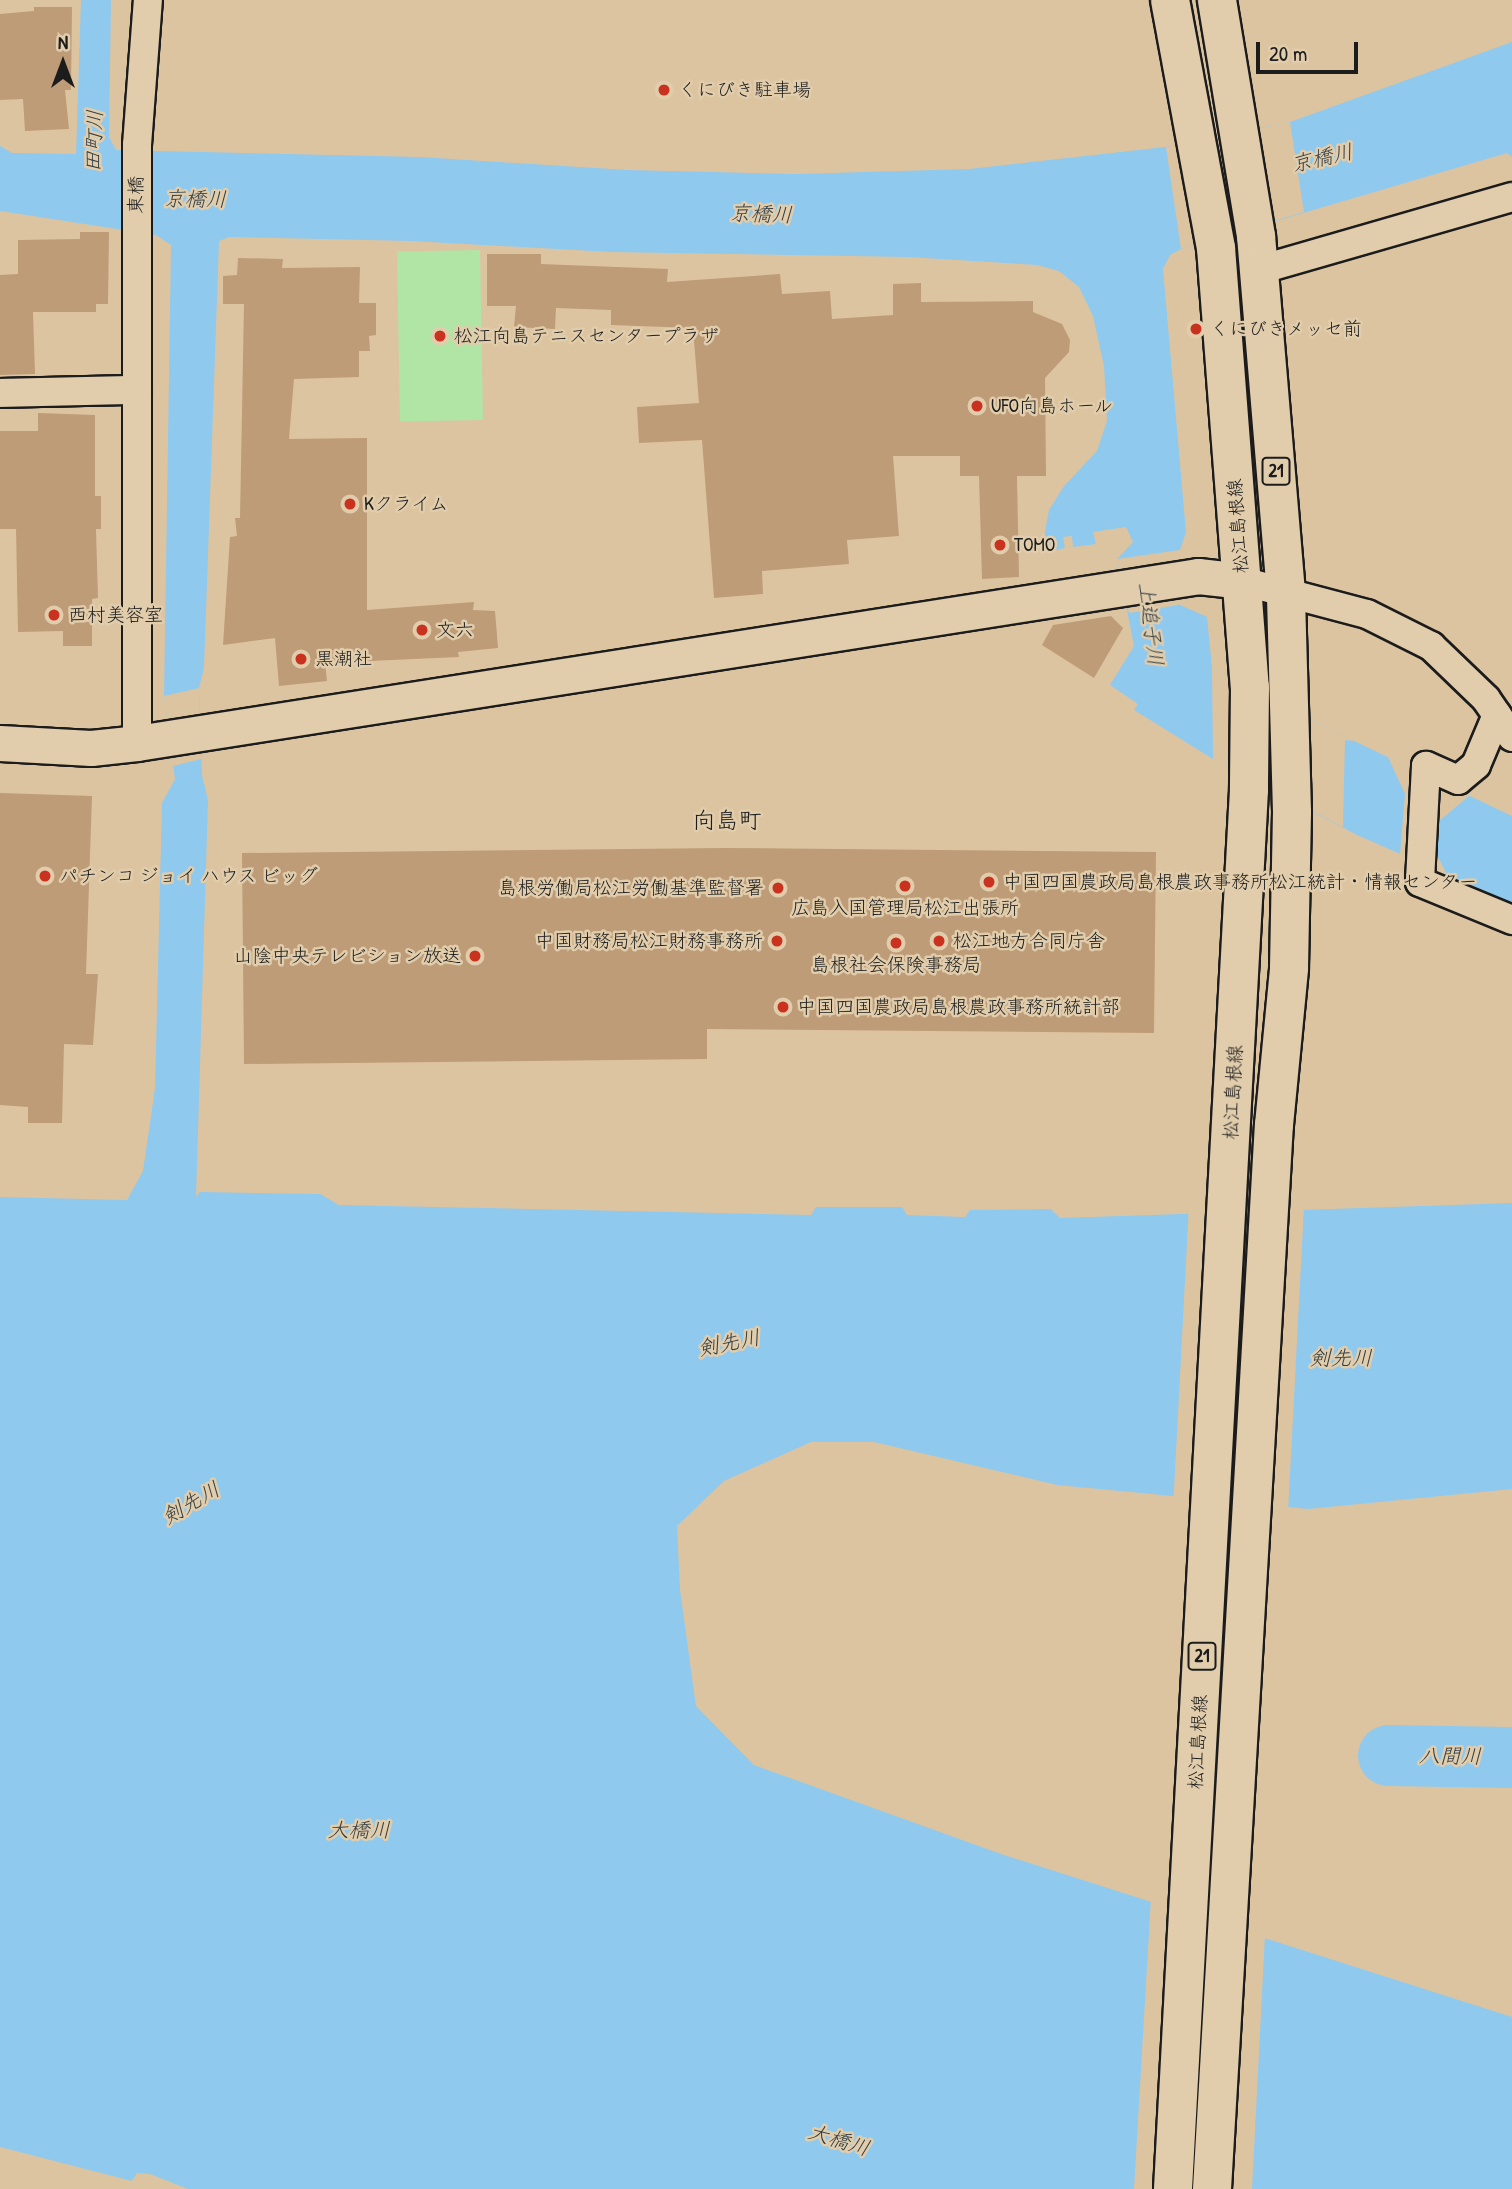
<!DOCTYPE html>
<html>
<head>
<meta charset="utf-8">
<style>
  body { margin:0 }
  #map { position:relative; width:1512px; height:2189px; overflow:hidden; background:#ddc4a0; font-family:"Patrick Hand","Klee One",sans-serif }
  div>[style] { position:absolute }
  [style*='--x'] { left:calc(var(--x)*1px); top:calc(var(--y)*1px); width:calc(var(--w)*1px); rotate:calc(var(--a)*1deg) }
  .green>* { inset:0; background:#b1e5a6; transform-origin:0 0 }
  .water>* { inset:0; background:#8fc9ee }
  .pier>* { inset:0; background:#ddc4a0; transform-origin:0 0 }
  .river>* { height:61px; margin:-30.5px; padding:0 30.5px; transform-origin:30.5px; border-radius:30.5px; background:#8fc9ee }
  .building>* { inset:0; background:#be9c78 }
  .roads { filter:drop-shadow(2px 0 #1c1c1c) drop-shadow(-2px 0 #1c1c1c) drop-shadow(0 2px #1c1c1c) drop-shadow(0 -2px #1c1c1c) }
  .minor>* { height:28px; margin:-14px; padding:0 14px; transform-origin:14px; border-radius:14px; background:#e1cdac }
  .tertiary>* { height:35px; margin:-17.5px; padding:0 17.5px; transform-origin:17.5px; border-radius:17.5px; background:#e1cdac }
  .primary>* { height:38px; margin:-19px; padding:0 19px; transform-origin:19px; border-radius:19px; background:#e1cdac }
  .dots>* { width:19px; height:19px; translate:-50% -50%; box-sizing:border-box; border:4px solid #e1cdac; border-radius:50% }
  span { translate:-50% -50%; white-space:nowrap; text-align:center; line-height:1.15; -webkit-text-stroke:5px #e1cdac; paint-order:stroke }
  .shield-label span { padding:2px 5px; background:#e1cdac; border:2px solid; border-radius:5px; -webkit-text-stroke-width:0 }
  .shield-label { font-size:18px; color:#1c1c1c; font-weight:700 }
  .poi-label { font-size:19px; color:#1c1c1c }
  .left { translate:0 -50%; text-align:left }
  .right { translate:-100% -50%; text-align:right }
  .street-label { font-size:19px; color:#1c1c1c }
  .water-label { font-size:21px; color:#333f46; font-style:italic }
  .quarter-label { font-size:23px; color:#1c1c1c }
  .north { position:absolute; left:28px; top:28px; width:70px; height:70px; -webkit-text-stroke:5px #e1cdac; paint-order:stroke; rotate:0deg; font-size:19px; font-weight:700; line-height:28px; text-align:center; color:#1c1c1c }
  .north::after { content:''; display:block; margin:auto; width:24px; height:32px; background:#1c1c1c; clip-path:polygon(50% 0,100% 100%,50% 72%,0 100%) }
  .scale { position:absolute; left:1256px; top:42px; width:102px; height:32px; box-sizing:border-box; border:4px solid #1c1c1c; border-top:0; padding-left:9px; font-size:21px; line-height:24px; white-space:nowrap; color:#1c1c1c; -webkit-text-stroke:5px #e1cdac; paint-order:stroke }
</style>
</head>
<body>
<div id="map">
  <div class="green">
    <div style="left:480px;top:250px;width:170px;height:83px;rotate:89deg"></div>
  </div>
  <div class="water">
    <div style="clip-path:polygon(81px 0,111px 0,109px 137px,116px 150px,420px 157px,628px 170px,796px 174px,969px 169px,1165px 147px,1290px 122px,1512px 42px,1512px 157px,1507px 153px,1181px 249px,1170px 255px,1163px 269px,1186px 532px,1180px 550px,1178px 604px,1207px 617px,1212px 667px,1354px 741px,1512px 816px,1512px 903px,1357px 835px,1213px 759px,1134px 710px,1138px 704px,1110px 685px,1134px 646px,1117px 559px,1133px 542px,1126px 527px,1093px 532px,1096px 544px,1073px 547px,1072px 536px,1063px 537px,1065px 548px,1041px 553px,1049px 510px,1064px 486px,1097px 451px,1107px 421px,1104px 366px,1093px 316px,1079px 287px,1059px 271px,1037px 265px,908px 257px,611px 252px,412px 241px,229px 237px,219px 241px,204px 668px,199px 688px,202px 775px,208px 800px,196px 1197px,200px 1192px,320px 1194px,339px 1205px,811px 1215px,816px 1207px,902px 1207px,907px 1215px,965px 1217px,970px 1210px,1051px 1209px,1060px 1218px,1512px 1203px,1512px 1489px,1308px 1509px,1057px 1485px,874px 1442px,811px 1442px,724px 1481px,677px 1526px,680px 1590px,696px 1706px,754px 1765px,1001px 1854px,1512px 2017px,1512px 2189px,188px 2189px,150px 2174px,137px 2173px,132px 2181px,0 2147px,0 1197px,127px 1200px,143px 1171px,155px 1088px,162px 803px,175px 779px,164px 696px,171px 245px,156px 235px,0 211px,0 146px,12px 153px,76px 154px)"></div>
  </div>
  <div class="pier">
    <div style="clip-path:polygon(1290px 122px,1304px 212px,1181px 249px,1166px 147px)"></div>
    <div style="clip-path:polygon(1180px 550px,1178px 605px,1129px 613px,1117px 559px)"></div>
    <div style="clip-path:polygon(1212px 667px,1354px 741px,1345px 740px,1343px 827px,1213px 759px)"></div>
    <div style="clip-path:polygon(199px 688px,201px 759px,173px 766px,164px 696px)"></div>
    <div style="clip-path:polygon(1388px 757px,1470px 795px,1438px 822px,1436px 853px,1447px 875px,1400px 855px,1405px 794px)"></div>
    <div style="left:1304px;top:1207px;width:303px;height:115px;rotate:93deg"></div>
    <div style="clip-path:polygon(1151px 1898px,1265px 1935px,1252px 2189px,1134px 2189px)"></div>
  </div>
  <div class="river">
    <div style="--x:1388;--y:1755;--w:124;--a:0.9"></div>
  </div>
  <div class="building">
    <div style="clip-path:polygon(34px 7px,72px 7px,71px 90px,65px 90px,69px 129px,25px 131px,23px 99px,0 100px,0 14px,34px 11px)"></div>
    <div style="clip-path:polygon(80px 232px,109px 232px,108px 304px,96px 304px,96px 312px,33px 312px,35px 374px,0 375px,0 275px,18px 274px,18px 240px,80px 239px)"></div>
    <div style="clip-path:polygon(487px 254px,541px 254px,541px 264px,668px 269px,667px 282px,780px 274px,782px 294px,830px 291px,832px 319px,893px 315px,893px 284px,921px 283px,921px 302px,1033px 301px,1033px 312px,1062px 324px,1070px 340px,1069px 352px,1045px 378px,1046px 476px,1017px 476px,1019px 577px,982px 579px,979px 476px,960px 476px,960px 456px,893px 456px,899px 536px,847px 540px,849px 564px,762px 571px,763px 594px,714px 598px,702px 440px,639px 443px,637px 407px,699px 403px,693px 328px,611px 325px,611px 310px,556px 308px,555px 329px,514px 327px,516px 306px,487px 306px)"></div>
    <div style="clip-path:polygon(238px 258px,283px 259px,282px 268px,360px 267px,359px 303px,376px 303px,376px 335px,369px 336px,370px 351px,359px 351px,359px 377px,294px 379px,289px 439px,367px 438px,367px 610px,474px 602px,473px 610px,495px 611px,498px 648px,458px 652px,459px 657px,325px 663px,327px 681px,279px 686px,275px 638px,223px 645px,230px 537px,237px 536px,235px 518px,240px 518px,244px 304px,223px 304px,223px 276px,237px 275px)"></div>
    <div style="clip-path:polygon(38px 413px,95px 415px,95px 496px,101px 496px,101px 529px,96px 529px,98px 598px,92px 599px,92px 646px,63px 646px,63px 631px,18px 632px,16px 529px,0 529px,0 431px,38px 431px)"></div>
    <div style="clip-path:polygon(1111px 616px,1123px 628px,1094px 678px,1042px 645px,1053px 625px)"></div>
    <div style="clip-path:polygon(0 793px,92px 796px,86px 974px,98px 974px,93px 1045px,64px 1044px,62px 1123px,28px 1123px,28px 1107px,0 1105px)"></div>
    <div style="clip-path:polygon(725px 848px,1156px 852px,1154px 1033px,707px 1029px,707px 1059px,244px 1064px,242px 853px)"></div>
  </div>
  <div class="roads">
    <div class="minor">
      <div style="--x:1259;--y:270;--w:263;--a:-16.1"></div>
      <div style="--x:0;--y:393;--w:137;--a:-1.3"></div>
      <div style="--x:1242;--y:581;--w:129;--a:14.8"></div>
      <div style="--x:1367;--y:614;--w:72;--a:26.6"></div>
      <div style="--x:1431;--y:646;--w:76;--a:43.9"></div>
      <div style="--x:1486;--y:699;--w:46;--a:55.6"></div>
      <div style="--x:1497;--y:715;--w:54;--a:112.8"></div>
      <div style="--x:1476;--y:765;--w:23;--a:140"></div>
      <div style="--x:1458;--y:780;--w:35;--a:-156"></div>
      <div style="--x:1426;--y:766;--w:116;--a:93"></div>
      <div style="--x:1420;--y:882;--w:100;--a:22.4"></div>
      <div style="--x:137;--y:743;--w:598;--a:-90"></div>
      <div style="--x:137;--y:145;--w:145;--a:-85.7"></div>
    </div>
    <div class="tertiary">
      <div style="--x:0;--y:743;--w:91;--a:3.1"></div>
      <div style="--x:91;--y:748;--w:46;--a:-6.2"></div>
      <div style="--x:137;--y:743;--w:1074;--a:-8.94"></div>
      <div style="--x:1198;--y:576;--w:44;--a:6.5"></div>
    </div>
    <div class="primary">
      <div style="--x:1170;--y:0;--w:252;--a:79.5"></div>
      <div style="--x:1216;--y:248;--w:440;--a:85.6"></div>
      <div style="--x:1250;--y:687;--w:103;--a:90.6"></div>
      <div style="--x:1249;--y:790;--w:1401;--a:93.11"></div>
      <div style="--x:1212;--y:2189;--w:1066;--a:-86.67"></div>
      <div style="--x:1274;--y:1125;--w:158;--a:-84.5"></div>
      <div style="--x:1289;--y:968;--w:156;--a:-88.9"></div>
      <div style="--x:1292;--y:812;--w:219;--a:-91.6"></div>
      <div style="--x:1286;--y:593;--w:358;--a:-94.8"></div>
      <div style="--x:1256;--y:236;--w:239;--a:-99.4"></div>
    </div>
  </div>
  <div class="dots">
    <div style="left:664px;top:90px;background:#c8321e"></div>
    <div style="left:1196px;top:329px;background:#c8321e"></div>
    <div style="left:440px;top:336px;background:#c8321e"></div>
    <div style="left:977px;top:406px;background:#c8321e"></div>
    <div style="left:350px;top:504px;background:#c8321e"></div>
    <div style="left:1000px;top:545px;background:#c8321e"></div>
    <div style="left:54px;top:615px;background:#c8321e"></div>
    <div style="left:422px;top:630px;background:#c8321e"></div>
    <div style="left:301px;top:659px;background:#c8321e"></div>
    <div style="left:45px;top:876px;background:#c8321e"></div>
    <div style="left:989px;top:882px;background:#c8321e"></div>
    <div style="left:905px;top:886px;background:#c8321e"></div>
    <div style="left:778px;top:888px;background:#c8321e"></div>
    <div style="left:777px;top:941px;background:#c8321e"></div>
    <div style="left:939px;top:941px;background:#c8321e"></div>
    <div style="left:896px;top:943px;background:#c8321e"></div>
    <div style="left:475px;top:956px;background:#c8321e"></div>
    <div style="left:783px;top:1007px;background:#c8321e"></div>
  </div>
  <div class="shield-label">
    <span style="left:1276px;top:471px">21</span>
    <span style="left:1202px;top:1656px">21</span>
  </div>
  <div class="poi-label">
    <span class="left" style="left:678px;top:90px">くにびき駐車場</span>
    <span class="left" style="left:1210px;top:329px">くにびきメッセ前</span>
    <span class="left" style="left:454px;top:336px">松江向島テニスセンタープラザ</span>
    <span class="left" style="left:991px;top:406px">UFO向島ホール</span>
    <span class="left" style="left:364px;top:504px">Kクライム</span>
    <span class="left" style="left:1014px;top:545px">TOMO</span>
    <span class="left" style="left:68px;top:615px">西村美容室</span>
    <span class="left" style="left:436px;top:630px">文六</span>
    <span class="left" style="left:315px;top:659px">黒潮社</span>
    <span class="left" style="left:59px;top:876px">パチンコ ジョイ ハウス ビッグ</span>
    <span class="left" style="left:1003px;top:882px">中国四国農政局島根農政事務所松江統計・情報センター</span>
    <span class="right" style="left:764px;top:888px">島根労働局松江労働基準監督署</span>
    <span style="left:905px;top:908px">広島入国管理局松江出張所</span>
    <span class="right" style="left:763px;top:941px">中国財務局松江財務事務所</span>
    <span class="left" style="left:953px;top:941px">松江地方合同庁舎</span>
    <span class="right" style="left:461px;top:956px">山陰中央テレビション放送</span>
    <span style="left:896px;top:965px">島根社会保険事務局</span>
    <span class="left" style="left:797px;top:1007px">中国四国農政局島根農政事務所統計部</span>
  </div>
  <div class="street-label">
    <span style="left:136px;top:195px;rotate:-89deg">東橋</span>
    <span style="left:1238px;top:526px;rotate:-94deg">松江島根線</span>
    <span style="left:1233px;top:1092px;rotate:-87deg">松江島根線</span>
    <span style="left:1198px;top:1742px;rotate:-87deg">松江島根線</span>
  </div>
  <div class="water-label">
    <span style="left:94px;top:141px;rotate:-88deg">田町川</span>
    <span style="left:1322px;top:158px;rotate:-13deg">京橋川</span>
    <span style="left:195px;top:199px;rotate:1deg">京橋川</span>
    <span style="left:761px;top:214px;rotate:2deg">京橋川</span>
    <span style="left:1151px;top:624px;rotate:83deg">上追子川</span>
    <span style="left:729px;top:1343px;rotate:-11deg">剣先川</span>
    <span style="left:1341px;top:1358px">剣先川</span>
    <span style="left:191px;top:1503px;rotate:-30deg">剣先川</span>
    <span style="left:1450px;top:1756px;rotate:1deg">八間川</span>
    <span style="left:359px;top:1830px">大橋川</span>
    <span style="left:839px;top:2140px;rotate:17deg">大橋川</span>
  </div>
  <div class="quarter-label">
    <span style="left:727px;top:820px">向島町</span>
  </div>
  <div class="north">N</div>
  <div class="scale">20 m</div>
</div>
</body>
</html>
